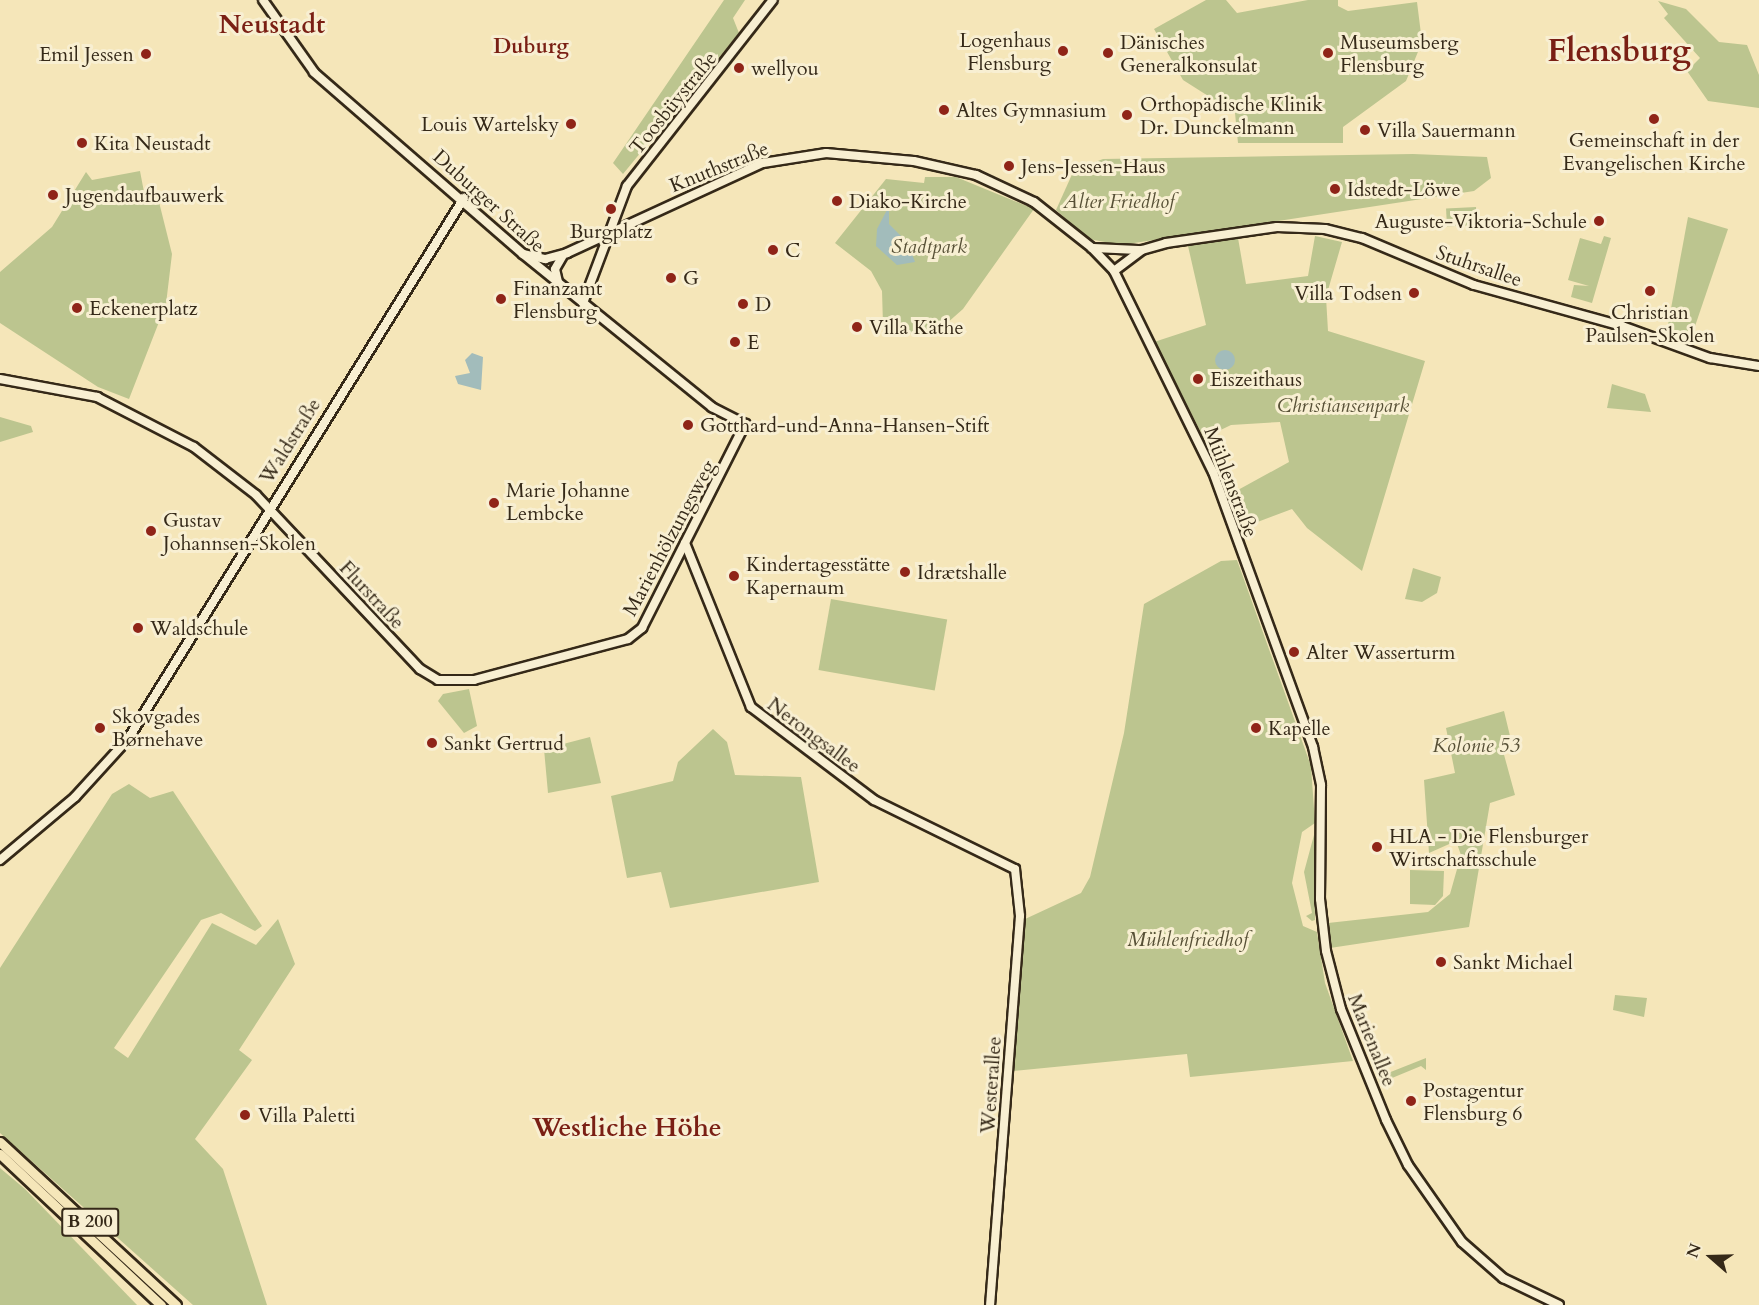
<!DOCTYPE html>
<html>
<head>
<meta charset="utf-8">
<style>
  body { margin:0 }
  #map { position:relative; width:1759px; height:1305px; overflow:hidden; background:#f5e6b9; font-family:Cardo,serif }
  div>[style] { position:absolute }
  [style*='--x'] { left:calc(var(--x)*1px); top:calc(var(--y)*1px); width:calc(var(--w)*1px); rotate:calc(var(--a)*1deg) }
  .green>* { inset:0; background:#bcc58f; transform-origin:0 0 }
  .water>* { inset:0; background:#a2bcbb }
  .round { border-radius:50% }
  .roads { filter:drop-shadow(2px 0 #352918) drop-shadow(-2px 0 #352918) drop-shadow(0 2px #352918) drop-shadow(0 -2px #352918) }
  .secondary>* { height:8px; margin:-4px; padding:0 4px; transform-origin:4px; border-radius:4px; background:#f8efd2 }
  .highway>* { height:9px; margin:-4.5px; padding:0 4.5px; transform-origin:4.5px; border-radius:4.5px; background:#f5e6b9 }
  .dots>* { width:16px; height:16px; translate:-50% -50%; box-sizing:border-box; border:3px solid #f8efd2; border-radius:50% }
  span { translate:-50% -50%; white-space:nowrap; text-align:center; line-height:1.15; -webkit-text-stroke:6px #f8efd2; paint-order:stroke }
  .shield-label span { padding:2px 4px; background:#f8efd2; border:2px solid; border-radius:4px; -webkit-text-stroke-width:0 }
  .shield-label { font-size:18px; color:#352918; font-weight:700 }
  .poi-label { font-size:20px; color:#352918 }
  .right { translate:-100% -50%; text-align:right }
  .left { translate:0 -50%; text-align:left }
  .street-label { font-size:20px; color:#352918 }
  .park-label { font-size:20px; color:#575036; font-style:italic }
  .neighbourhood-label { font-size:21px; color:#7a1f14; font-weight:700 }
  .district-label { font-size:26px; color:#7a1f14; font-weight:700 }
  .town-label { font-size:32px; color:#7a1f14; font-weight:700 }
  .north { position:absolute; left:1681px; top:1227px; width:60px; height:60px; -webkit-text-stroke:4px #f8efd2; paint-order:stroke; rotate:290deg; font-size:16px; font-weight:700; line-height:24px; text-align:center; color:#352918 }
  .north::after { content:''; display:block; margin:auto; width:21px; height:27px; background:#352918; clip-path:polygon(50% 0,100% 100%,50% 72%,0 100%) }
</style>
</head>
<body>
<div id="map">
  <div class="green">
    <div style="clip-path:polygon(724px 0,745px 0,733px 18px,739px 33px,623px 174px,613px 163px)"></div>
    <div style="clip-path:polygon(1206px 0,1226px 0,1237px 13px,1308px 0,1338px 0,1338px 6px,1348px 11px,1417px 2px,1422px 42px,1406px 81px,1343px 127px,1343px 143px,1238px 143px,1235px 113px,1183px 80px,1154px 29px)"></div>
    <div style="clip-path:polygon(1658px 1px,1686px 9px,1719px 42px,1747px 45px,1759px 75px,1759px 108px,1708px 101px,1687px 71px,1700px 58px,1664px 18px,1668px 14px)"></div>
    <div style="clip-path:polygon(1413px 154px,1487px 157px,1491px 178px,1474px 191px,1121px 245px,1089px 239px,1056px 210px,1074px 170px,1103px 159px)"></div>
    <div style="clip-path:polygon(140px 171px,144px 192px,157px 194px,172px 254px,166px 304px,129px 399px,98px 387px,0 323px,0 272px,52px 227px,86px 172px,92px 180px)"></div>
    <div style="clip-path:polygon(925px 177px,956px 177px,1034px 209px,963px 309px,946px 324px,904px 336px,903px 324px,883px 325px,882px 291px,871px 271px,835px 243px,886px 179px,924px 183px)"></div>
    <div style="left:1476px;top:207px;width:18px;height:30px;rotate:87deg"></div>
    <div style="clip-path:polygon(1688px 217px,1728px 229px,1691px 338px,1667px 330px)"></div>
    <div style="clip-path:polygon(1315px 236px,1342px 242px,1326px 297px,1328px 331px,1425px 361px,1362px 571px,1307px 528px,1292px 509px,1239px 529px,1227px 496px,1289px 462px,1280px 422px,1231px 425px,1204px 438px,1154px 342px,1206px 325px,1188px 246px,1238px 238px,1246px 284px,1308px 276px)"></div>
    <div style="clip-path:polygon(1604px 236px,1611px 238px,1592px 303px,1571px 297px,1574px 285px,1589px 286px,1568px 280px,1580px 238px,1601px 244px)"></div>
    <div style="clip-path:polygon(1612px 384px,1645px 394px,1651px 412px,1607px 408px)"></div>
    <div style="clip-path:polygon(0 417px,31px 426px,33px 432px,0 442px)"></div>
    <div style="clip-path:polygon(1237px 560px,1311px 766px,1315px 823px,1302px 832px,1292px 883px,1303px 926px,1317px 932px,1325px 983px,1353px 1061px,1190px 1077px,1187px 1054px,1013px 1071px,1023px 920px,1081px 893px,1090px 877px,1124px 733px,1144px 604px,1221px 561px)"></div>
    <div style="clip-path:polygon(1413px 568px,1441px 577px,1437px 593px,1422px 602px,1405px 599px)"></div>
    <div style="left:831px;top:599px;width:118px;height:72px;rotate:10deg"></div>
    <div style="clip-path:polygon(469px 689px,477px 726px,464px 733px,438px 701px,443px 694px)"></div>
    <div style="clip-path:polygon(1504px 711px,1510px 736px,1500px 740px,1515px 795px,1490px 803px,1469px 927px,1330px 948px,1328px 923px,1428px 912px,1450px 894px,1461px 855px,1456px 841px,1429px 853px,1424px 780px,1455px 773px,1446px 728px)"></div>
    <div style="clip-path:polygon(713px 729px,727px 742px,735px 775px,801px 777px,819px 882px,670px 908px,661px 872px,627px 878px,611px 796px,673px 781px,678px 762px)"></div>
    <div style="clip-path:polygon(590px 737px,601px 783px,548px 793px,544px 749px)"></div>
    <div style="clip-path:polygon(129px 784px,150px 798px,173px 791px,262px 926px,255px 931px,221px 913px,201px 920px,114px 1048px,128px 1058px,212px 923px,256px 945px,278px 919px,295px 964px,239px 1050px,252px 1060px,195px 1139px,223px 1169px,267px 1305px,193px 1305px,0 1133px,0 968px,112px 794px)"></div>
    <div style="clip-path:polygon(1314px 835px,1315px 920px,1312px 921px,1306px 916px,1312px 913px,1304px 872px)"></div>
    <div style="clip-path:polygon(1410px 870px,1444px 871px,1443px 896px,1435px 905px,1410px 904px)"></div>
    <div style="clip-path:polygon(1615px 995px,1647px 998px,1644px 1017px,1613px 1010px)"></div>
    <div style="clip-path:polygon(1426px 1058px,1426px 1070px,1421px 1066px,1380px 1083px,1378px 1077px)"></div>
    <div style="clip-path:polygon(0 1168px,25px 1189px,137px 1305px,0 1305px)"></div>
  </div>
  <div class="water">
    <div style="clip-path:polygon(889px 206px,889px 224px,908px 243px,915px 262px,897px 265px,876px 246px,877px 229px)"></div>
    <div class="round" style="left:1215px;top:350px;width:20px;height:20px"></div>
    <div style="clip-path:polygon(472px 353px,483px 357px,481px 390px,458px 384px,455px 376px,470px 373px,465px 360px)"></div>
  </div>
  <div class="roads">
    <div class="secondary">
      <div style="--x:1092;--y:248;--w:48;--a:2.4"></div>
      <div style="--x:523;--y:254;--w:23;--a:13"></div>
      <div style="--x:545;--y:259;--w:23;--a:-15"></div>
      <div style="--x:567;--y:253;--w:216;--a:-24.7"></div>
      <div style="--x:763;--y:163;--w:64;--a:-9"></div>
      <div style="--x:826;--y:153;--w:88;--a:5.2"></div>
      <div style="--x:914;--y:161;--w:64;--a:12.7"></div>
      <div style="--x:976;--y:175;--w:64;--a:25"></div>
      <div style="--x:1034;--y:202;--w:74;--a:38.4"></div>
      <div style="--x:1092;--y:248;--w:32;--a:46"></div>
      <div style="--x:1114;--y:271;--w:224;--a:63.8"></div>
      <div style="--x:1213;--y:472;--w:293;--a:70"></div>
      <div style="--x:1313;--y:747;--w:39;--a:78"></div>
      <div style="--x:1321;--y:785;--w:114;--a:90.5"></div>
      <div style="--x:1320;--y:899;--w:52;--a:83.4"></div>
      <div style="--x:1326;--y:951;--w:60;--a:75.5"></div>
      <div style="--x:1341;--y:1009;--w:120;--a:67.9"></div>
      <div style="--x:1386;--y:1120;--w:50;--a:63.9"></div>
      <div style="--x:1408;--y:1165;--w:94;--a:55"></div>
      <div style="--x:1462;--y:1242;--w:55;--a:41.3"></div>
      <div style="--x:1503;--y:1278;--w:62;--a:25.7"></div>
      <div style="--x:1114;--y:271;--w:35;--a:-37"></div>
      <div style="--x:1142;--y:250;--w:25;--a:-16"></div>
      <div style="--x:1166;--y:243;--w:112;--a:-8.2"></div>
      <div style="--x:1277;--y:227;--w:48;--a:2.4"></div>
      <div style="--x:1325;--y:229;--w:38;--a:14"></div>
      <div style="--x:1362;--y:238;--w:121;--a:22.8"></div>
      <div style="--x:1474;--y:285;--w:154;--a:15.5"></div>
      <div style="--x:1622;--y:326;--w:94;--a:20"></div>
      <div style="--x:1710;--y:358;--w:50;--a:9.3"></div>
      <div style="--x:558;--y:282;--w:13;--a:-103"></div>
      <div style="--x:555;--y:269;--w:16;--a:-60"></div>
      <div style="--x:583;--y:303;--w:125;--a:-69.4"></div>
      <div style="--x:627;--y:186;--w:236;--a:-51.9"></div>
      <div style="--x:0;--y:379;--w:99;--a:10.5"></div>
      <div style="--x:97;--y:397;--w:109;--a:27.3"></div>
      <div style="--x:194;--y:447;--w:78;--a:37.7"></div>
      <div style="--x:256;--y:495;--w:239;--a:46.7"></div>
      <div style="--x:420;--y:669;--w:21;--a:31"></div>
      <div style="--x:438;--y:680;--w:36;--a:0"></div>
      <div style="--x:474;--y:680;--w:159;--a:-14.9"></div>
      <div style="--x:628;--y:639;--w:18;--a:-38"></div>
      <div style="--x:642;--y:628;--w:229;--a:-63.2"></div>
      <div style="--x:745;--y:424;--w:37;--a:-153"></div>
      <div style="--x:712;--y:407;--w:243;--a:-141"></div>
      <div style="--x:523;--y:254;--w:277;--a:-139"></div>
      <div style="--x:314;--y:72;--w:88;--a:-125.3"></div>
      <div style="--x:685;--y:543;--w:177;--a:68.1"></div>
      <div style="--x:751;--y:707;--w:154;--a:37.1"></div>
      <div style="--x:874;--y:800;--w:157;--a:26.1"></div>
      <div style="--x:1015;--y:869;--w:47;--a:83.9"></div>
      <div style="--x:1020;--y:916;--w:390;--a:94.4"></div>
      <div style="--x:0;--y:860;--w:98;--a:-40"></div>
      <div style="--x:75;--y:797;--w:79;--a:-47.6"></div>
      <div style="--x:128;--y:739;--w:637;--a:-58.16"></div>
    </div>
    <div class="highway">
      <div style="--x:0;--y:1142;--w:240;--a:42.8"></div>
      <div style="--x:0;--y:1154;--w:221;--a:43.2"></div>
    </div>
  </div>
  <div class="dots">
    <div style="left:1063px;top:51px;background:#8f2418"></div>
    <div style="left:1108px;top:53px;background:#8f2418"></div>
    <div style="left:1328px;top:53px;background:#8f2418"></div>
    <div style="left:146px;top:54px;background:#8f2418"></div>
    <div style="left:739px;top:68px;background:#8f2418"></div>
    <div style="left:944px;top:110px;background:#8f2418"></div>
    <div style="left:1127px;top:115px;background:#8f2418"></div>
    <div style="left:1654px;top:119px;background:#8f2418"></div>
    <div style="left:571px;top:124px;background:#8f2418"></div>
    <div style="left:1365px;top:130px;background:#8f2418"></div>
    <div style="left:82px;top:143px;background:#8f2418"></div>
    <div style="left:1009px;top:166px;background:#8f2418"></div>
    <div style="left:1335px;top:189px;background:#8f2418"></div>
    <div style="left:53px;top:195px;background:#8f2418"></div>
    <div style="left:837px;top:201px;background:#8f2418"></div>
    <div style="left:611px;top:209px;background:#8f2418"></div>
    <div style="left:1599px;top:221px;background:#8f2418"></div>
    <div style="left:773px;top:250px;background:#8f2418"></div>
    <div style="left:671px;top:278px;background:#8f2418"></div>
    <div style="left:1650px;top:291px;background:#8f2418"></div>
    <div style="left:1414px;top:293px;background:#8f2418"></div>
    <div style="left:501px;top:299px;background:#8f2418"></div>
    <div style="left:743px;top:304px;background:#8f2418"></div>
    <div style="left:77px;top:308px;background:#8f2418"></div>
    <div style="left:857px;top:327px;background:#8f2418"></div>
    <div style="left:735px;top:342px;background:#8f2418"></div>
    <div style="left:1198px;top:379px;background:#8f2418"></div>
    <div style="left:688px;top:425px;background:#8f2418"></div>
    <div style="left:494px;top:503px;background:#8f2418"></div>
    <div style="left:151px;top:531px;background:#8f2418"></div>
    <div style="left:905px;top:572px;background:#8f2418"></div>
    <div style="left:734px;top:576px;background:#8f2418"></div>
    <div style="left:138px;top:628px;background:#8f2418"></div>
    <div style="left:1294px;top:652px;background:#8f2418"></div>
    <div style="left:100px;top:728px;background:#8f2418"></div>
    <div style="left:1256px;top:728px;background:#8f2418"></div>
    <div style="left:432px;top:743px;background:#8f2418"></div>
    <div style="left:1377px;top:847px;background:#8f2418"></div>
    <div style="left:1441px;top:962px;background:#8f2418"></div>
    <div style="left:1411px;top:1101px;background:#8f2418"></div>
    <div style="left:245px;top:1115px;background:#8f2418"></div>
  </div>
  <div class="shield-label">
    <span style="left:90px;top:1222px">B 200</span>
  </div>
  <div class="poi-label">
    <span class="right" style="left:1051px;top:52px">Logenhaus<br>Flensburg</span>
    <span class="left" style="left:1120px;top:54px">Dänisches<br>Generalkonsulat</span>
    <span class="left" style="left:1340px;top:54px">Museumsberg<br>Flensburg</span>
    <span class="right" style="left:134px;top:54px">Emil Jessen</span>
    <span class="left" style="left:751px;top:68px">wellyou</span>
    <span class="left" style="left:1140px;top:116px">Orthopädische Klinik<br>Dr. Dunckelmann</span>
    <span class="left" style="left:956px;top:110px">Altes Gymnasium</span>
    <span class="right" style="left:559px;top:124px">Louis Wartelsky</span>
    <span class="left" style="left:1377px;top:130px">Villa Sauermann</span>
    <span style="left:1654px;top:152px">Gemeinschaft in der<br>Evangelischen Kirche</span>
    <span class="left" style="left:94px;top:143px">Kita Neustadt</span>
    <span class="left" style="left:1021px;top:166px">Jens-Jessen-Haus</span>
    <span class="left" style="left:1347px;top:189px">Idstedt-Löwe</span>
    <span class="left" style="left:65px;top:195px">Jugendaufbauwerk</span>
    <span class="left" style="left:849px;top:201px">Diako-Kirche</span>
    <span class="right" style="left:1587px;top:221px">Auguste-Viktoria-Schule</span>
    <span style="left:611px;top:231px">Burgplatz</span>
    <span class="left" style="left:785px;top:250px">C</span>
    <span class="left" style="left:683px;top:278px">G</span>
    <span class="left" style="left:513px;top:300px">Finanzamt<br>Flensburg</span>
    <span class="right" style="left:1402px;top:293px">Villa Todsen</span>
    <span class="left" style="left:755px;top:304px">D</span>
    <span class="left" style="left:89px;top:308px">Eckenerplatz</span>
    <span style="left:1650px;top:324px">Christian<br>Paulsen-Skolen</span>
    <span class="left" style="left:869px;top:327px">Villa Käthe</span>
    <span class="left" style="left:747px;top:342px">E</span>
    <span class="left" style="left:1210px;top:379px">Eiszeithaus</span>
    <span class="left" style="left:700px;top:425px">Gotthard-und-Anna-Hansen-Stift</span>
    <span class="left" style="left:506px;top:502px">Marie Johanne<br>Lembcke</span>
    <span class="left" style="left:163px;top:532px">Gustav<br>Johannsen-Skolen</span>
    <span class="left" style="left:746px;top:576px">Kindertagesstätte<br>Kapernaum</span>
    <span class="left" style="left:917px;top:572px">Idrætshalle</span>
    <span class="left" style="left:150px;top:628px">Waldschule</span>
    <span class="left" style="left:1306px;top:652px">Alter Wasserturm</span>
    <span class="left" style="left:112px;top:728px">Skovgades<br>Børnehave</span>
    <span class="left" style="left:1268px;top:728px">Kapelle</span>
    <span class="left" style="left:444px;top:743px">Sankt Gertrud</span>
    <span class="left" style="left:1389px;top:848px">HLA - Die Flensburger<br>Wirtschaftsschule</span>
    <span class="left" style="left:1453px;top:962px">Sankt Michael</span>
    <span class="left" style="left:1423px;top:1102px">Postagentur<br>Flensburg 6</span>
    <span class="left" style="left:258px;top:1115px">Villa Paletti</span>
  </div>
  <div class="street-label">
    <span style="left:673px;top:103px;rotate:-51deg">Toosbüystraße</span>
    <span style="left:719px;top:167px;rotate:-22deg">Knuthstraße</span>
    <span style="left:489px;top:201px;rotate:42deg">Duburger Straße</span>
    <span style="left:1479px;top:266px;rotate:19deg">Stuhrsallee</span>
    <span style="left:290px;top:441px;rotate:-58deg">Waldstraße</span>
    <span style="left:1231px;top:482px;rotate:69deg">Mühlenstraße</span>
    <span style="left:669px;top:538px;rotate:-62deg">Marienhölzungsweg</span>
    <span style="left:372px;top:595px;rotate:47deg">Flurstraße</span>
    <span style="left:814px;top:735px;rotate:37deg">Nerongsallee</span>
    <span style="left:1372px;top:1040px;rotate:68deg">Marienallee</span>
    <span style="left:991px;top:1085px;rotate:-86deg">Westerallee</span>
  </div>
  <div class="park-label">
    <span style="left:1119px;top:201px">Alter Friedhof</span>
    <span style="left:929px;top:246px">Stadtpark</span>
    <span style="left:1343px;top:405px">Christiansenpark</span>
    <span style="left:1476px;top:745px">Kolonie 53</span>
    <span style="left:1188px;top:939px">Mühlenfriedhof</span>
  </div>
  <div class="neighbourhood-label">
    <span style="left:531px;top:47px">Duburg</span>
  </div>
  <div class="district-label">
    <span style="left:272px;top:25px">Neustadt</span>
    <span style="left:627px;top:1128px">Westliche Höhe</span>
  </div>
  <div class="town-label">
    <span style="left:1619px;top:51px">Flensburg</span>
  </div>
  <div class="north">N</div>
</div>
</body>
</html>
